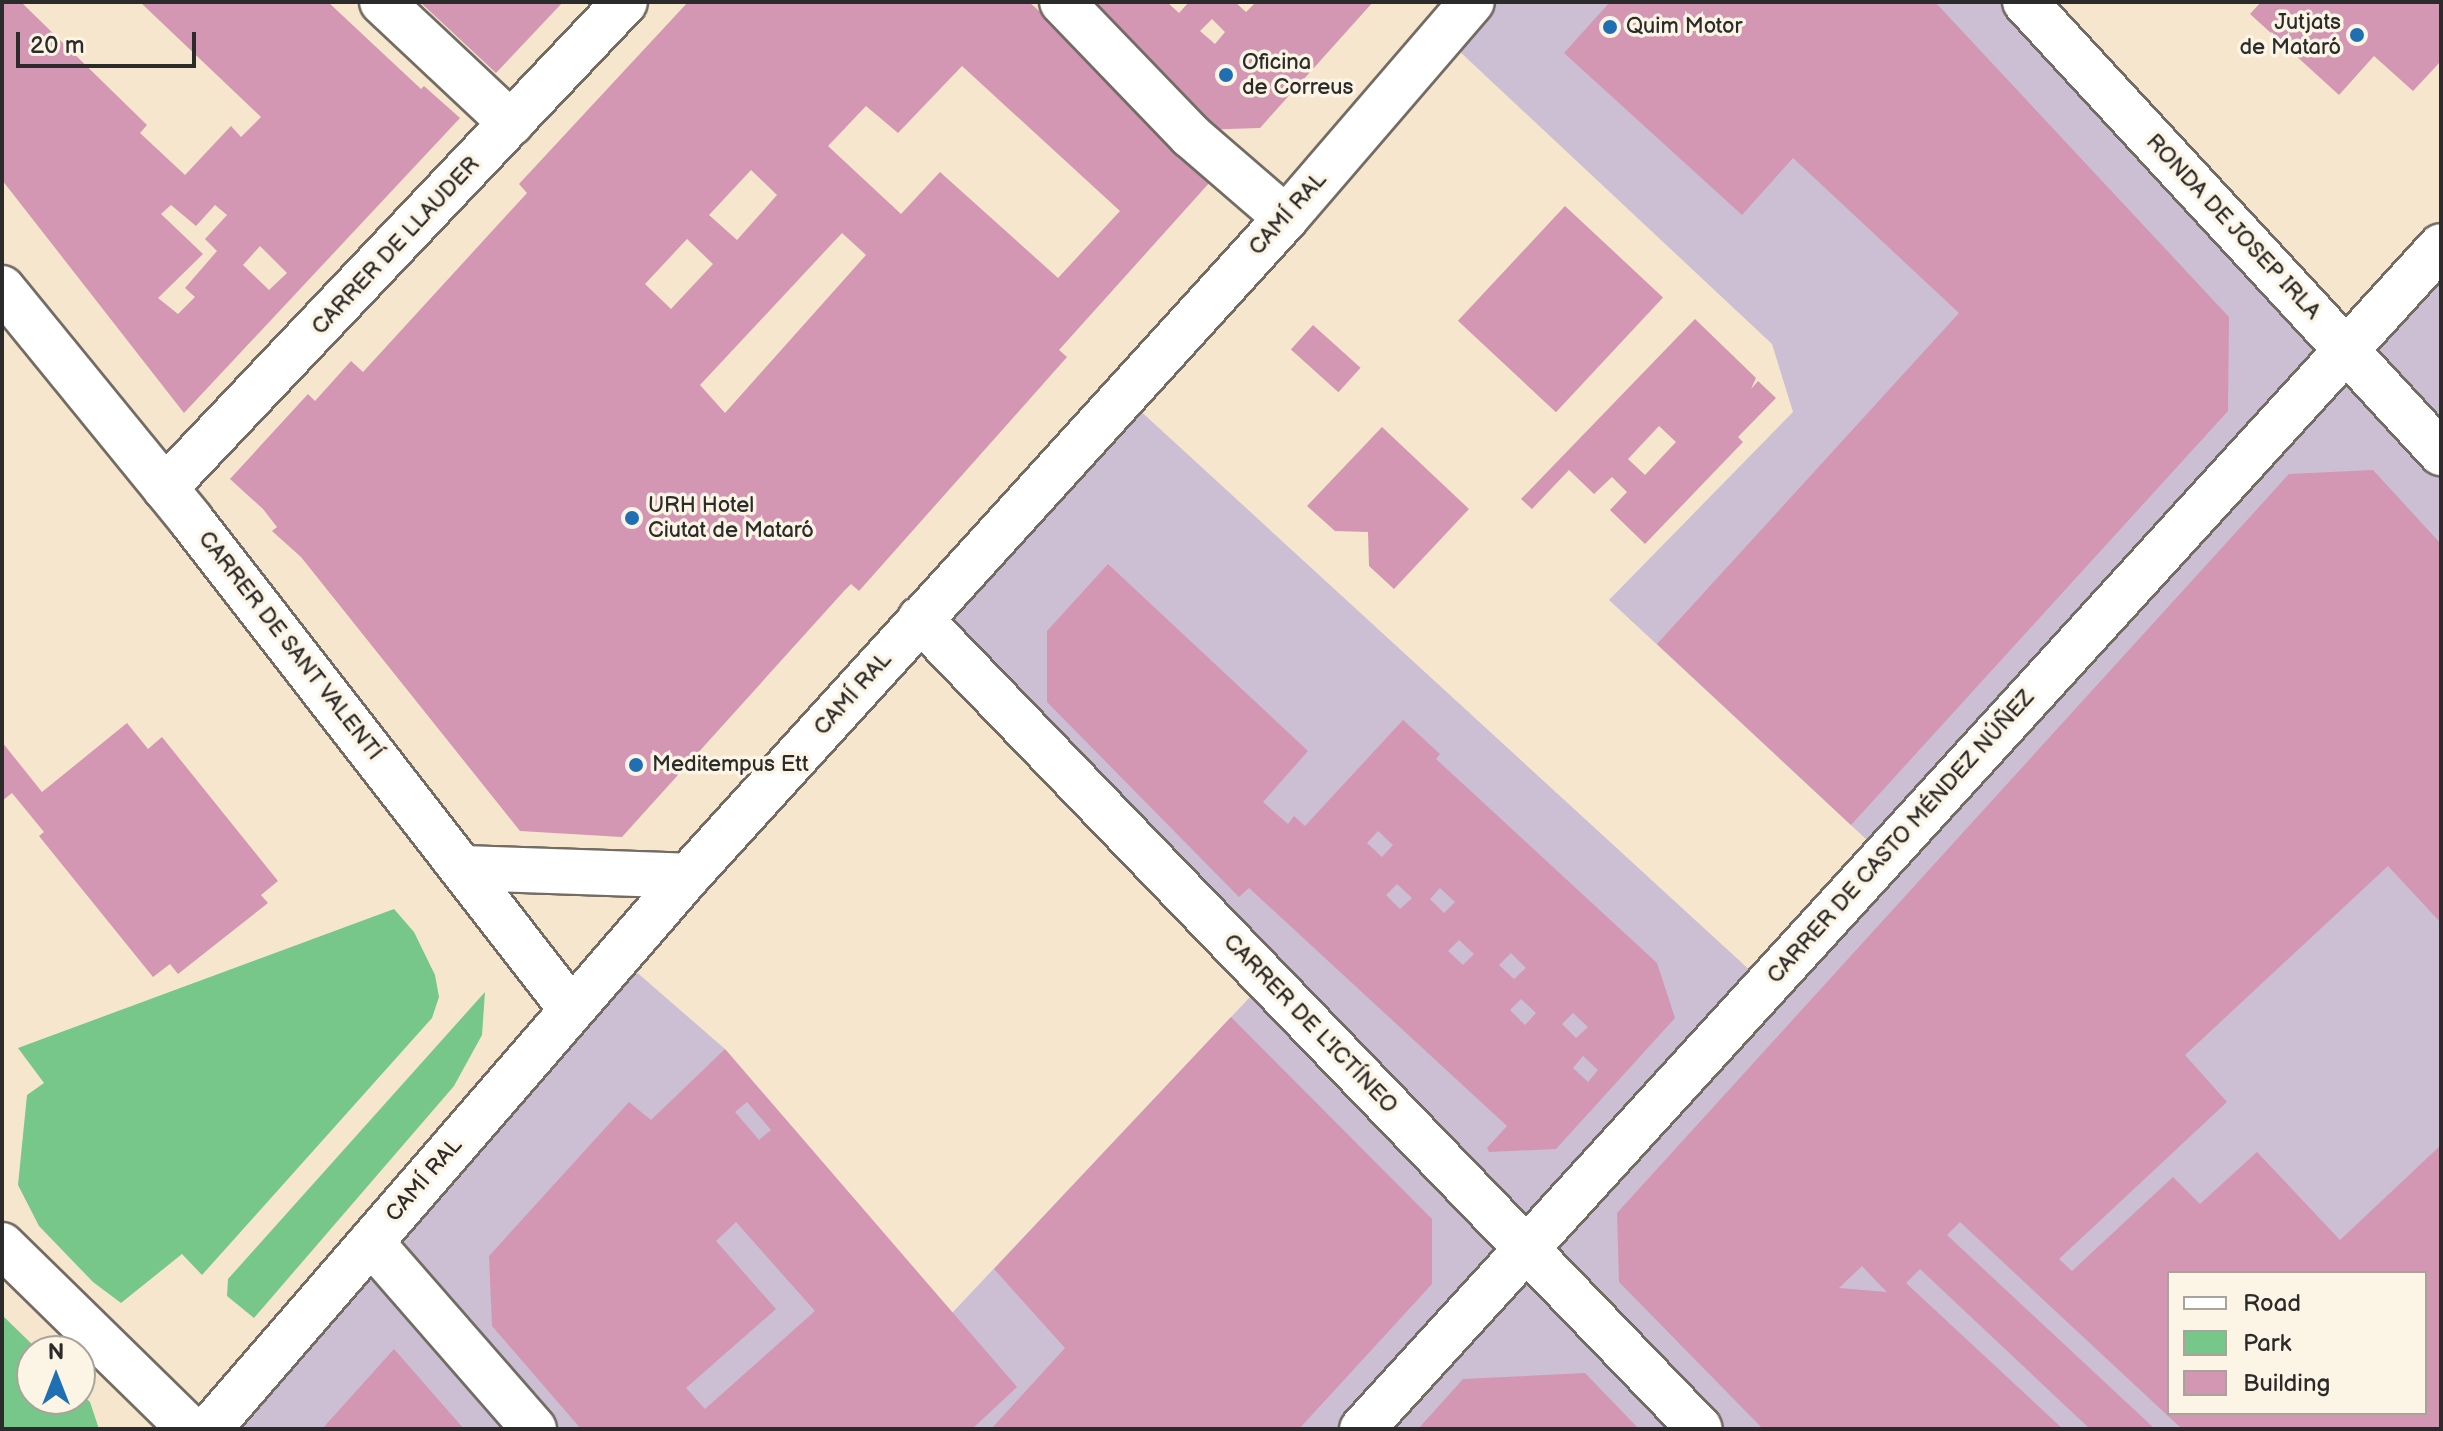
<!DOCTYPE html>
<html>
<head>
<meta charset="utf-8">
<style>
  body { margin:0 }
  #map { position:relative; width:2443px; height:1431px; overflow:hidden; background:#f7e6ce; font-family:"Balsamiq Sans",sans-serif }
  div>[style] { position:absolute }
  [style*='--x'] { left:calc(var(--x)*1px); top:calc(var(--y)*1px); width:calc(var(--w)*1px); rotate:calc(var(--a)*1deg) }
  .industrial>* { inset:0; background:#ccbfd4 }
  .green>* { inset:0; background:#76c789 }
  .building>* { inset:0; background:#d396b3; transform-origin:0 0 }
  .roads { filter:drop-shadow(2px 0 #726c64) drop-shadow(-2px 0 #726c64) drop-shadow(0 2px #726c64) drop-shadow(0 -2px #726c64) }
  .minor>* { height:44px; margin:-22px; padding:0 22px; transform-origin:22px; border-radius:22px; background:#fff }
  .dots>* { width:22px; height:22px; translate:-50% -50%; box-sizing:border-box; border:4px solid #fcf5e5; border-radius:50% }
  span { translate:-50% -50%; white-space:nowrap; text-align:center; line-height:1.15; -webkit-text-stroke:7px #fcf5e5; paint-order:stroke }
  .poi-label { font-size:22px; color:#2b2b2b }
  .right { translate:-100% -50%; text-align:right }
  .left { translate:0 -50%; text-align:left }
  .street-label { font-size:22px; color:#2b2b2b }
  .frame { position:absolute; inset:0; border:4px solid #2b2b2b; pointer-events:none }
  .legend { position:absolute; left:2167px; top:1271px; width:260px; height:144px; box-sizing:border-box; background:#fcf5e5; border:2px solid #a8a49b; margin:0; padding:10px 14px; list-style:none; font-size:24px; color:#2b2b2b }
  .legend li { display:flex; align-items:center; gap:16px; height:40px }
  .legend b { width:40px; border:2px solid #a8a49b }
  .north { position:absolute; left:16px; top:1335px; width:80px; height:80px; box-sizing:border-box; background:#fcf5e5; border:2px solid #a8a49b; border-radius:50%; rotate:0deg; font-size:22px; font-weight:700; line-height:32px; text-align:center; color:#2b2b2b }
  .north::after { content:''; display:block; margin:auto; width:28px; height:36px; background:#1f6fb2; clip-path:polygon(50% 0,100% 100%,50% 72%,0 100%) }
  .scale { position:absolute; left:16px; top:32px; width:180px; height:36px; box-sizing:border-box; border:4px solid #2b2b2b; border-top:0; padding-left:10px; font-size:24px; line-height:28px; white-space:nowrap; color:#2b2b2b; -webkit-text-stroke:6px #fcf5e5; paint-order:stroke }
</style>
</head>
<body>
<div id="map">
  <div class="industrial">
    <div style="clip-path:polygon(evenodd,1472px 2px,2025px 2px,2345px 350px,2441px 246px,2441px 1429px,209px 1429px,618px 956px,725px 1049px,952px 1313px,1266px 980px,920px 619px,1123px 395px,1766px 985px,1882px 854px,1609px 600px,1793px 412px,1772px 344px,1442px 35px,1472px 2px,2169px 1273px,2425px 1273px,2425px 1413px,2169px 1413px,2169px 1273px)"></div>
  </div>
  <div class="green">
    <div style="clip-path:polygon(394px 909px,414px 932px,435px 975px,439px 997px,432px 1018px,202px 1275px,182px 1254px,121px 1303px,93px 1282px,39px 1226px,18px 1185px,27px 1095px,44px 1083px,18px 1048px)"></div>
    <div style="clip-path:polygon(485px 992px,482px 1035px,454px 1086px,254px 1318px,227px 1296px,228px 1279px)"></div>
    <div style="clip-path:polygon(2px 1315px,39px 1351px,32px 1351px,32px 1399px,80px 1399px,80px 1392px,90px 1402px,99px 1429px,2px 1429px)"></div>
  </div>
  <div class="building">
    <div style="clip-path:polygon(evenodd,2px 2px,21px 2px,147px 125px,140px 133px,185px 175px,231px 126px,241px 137px,261px 117px,140px 2px,328px 2px,421px 89px,424px 86px,460px 118px,184px 413px,2px 180px,2px 2px,171px 205px,196px 226px,215px 205px,227px 215px,205px 239px,217px 251px,185px 288px,195px 297px,178px 314px,158px 298px,203px 254px,161px 214px,171px 205px,2px 2px,260px 246px,287px 273px,269px 290px,243px 265px,260px 246px)"></div>
    <div style="clip-path:polygon(420px 2px,563px 2px,496px 73px)"></div>
    <div style="clip-path:polygon(evenodd,688px 2px,1029px 2px,1219px 172px,1059px 350px,1067px 357px,859px 591px,851px 584px,844px 591px,622px 837px,520px 831px,301px 557px,272px 531px,277px 527px,263px 509px,230px 479px,308px 394px,315px 401px,351px 361px,363px 372px,527px 193px,519px 184px,688px 2px,962px 66px,1120px 211px,1058px 278px,940px 172px,901px 214px,828px 146px,866px 106px,898px 133px,962px 66px,688px 2px,751px 170px,777px 195px,737px 240px,709px 215px,751px 170px,688px 2px,842px 233px,866px 255px,725px 413px,700px 385px,842px 233px,688px 2px,687px 239px,713px 264px,671px 309px,645px 284px,687px 239px)"></div>
    <div style="clip-path:polygon(evenodd,1075px 2px,1167px 2px,1179px 13px,1189px 2px,1235px 2px,1246px 12px,1256px 2px,1373px 2px,1260px 128px,1198px 130px,1075px 2px,1212px 19px,1225px 32px,1215px 44px,1200px 31px,1212px 19px)"></div>
    <div style="clip-path:polygon(1610px 2px,1935px 2px,2229px 317px,2228px 411px,1851px 825px,1657px 644px,1959px 313px,1793px 158px,1742px 215px,1564px 53px)"></div>
    <div style="clip-path:polygon(2261px 2px,2441px 2px,2441px 61px,2413px 91px,2374px 56px,2339px 95px,2250px 14px)"></div>
    <div style="left:1565px;top:206px;width:134px;height:157px;rotate:43deg"></div>
    <div style="clip-path:polygon(evenodd,1695px 319px,1756px 378px,1751px 389px,1758px 381px,1776px 398px,1738px 437px,1743px 442px,1645px 544px,1610px 510px,1627px 492px,1612px 477px,1594px 494px,1569px 470px,1532px 509px,1521px 499px,1695px 319px,1659px 426px,1676px 442px,1645px 475px,1628px 459px,1659px 426px)"></div>
    <div style="left:1313px;top:325px;width:64px;height:33px;rotate:42deg"></div>
    <div style="clip-path:polygon(1382px 427px,1469px 509px,1394px 589px,1369px 566px,1368px 532px,1335px 531px,1307px 506px)"></div>
    <div style="clip-path:polygon(evenodd,2373px 470px,2441px 544px,2441px 923px,2388px 866px,2185px 1055px,2227px 1102px,2059px 1259px,2072px 1271px,2173px 1177px,2200px 1204px,2257px 1152px,2340px 1240px,2441px 1145px,2441px 1429px,2182px 1429px,1960px 1222px,1947px 1235px,2155px 1429px,2090px 1429px,1920px 1269px,1906px 1283px,2063px 1429px,1763px 1429px,1619px 1282px,1617px 1213px,2289px 474px,2373px 470px,1862px 1266px,1879px 1284px,1887px 1292px,1839px 1288px,1862px 1266px,2373px 470px,2169px 1273px,2425px 1273px,2425px 1413px,2169px 1413px,2169px 1273px)"></div>
    <div style="clip-path:polygon(evenodd,1108px 564px,1308px 751px,1263px 802px,1288px 824px,1294px 816px,1305px 826px,1403px 720px,1440px 754px,1436px 759px,1657px 963px,1675px 1018px,1556px 1149px,1489px 1152px,1487px 1148px,1507px 1126px,1249px 888px,1239px 897px,1047px 702px,1047px 631px,1108px 564px,1378px 831px,1393px 845px,1382px 857px,1367px 843px,1378px 831px,1108px 564px,1397px 884px,1412px 898px,1400px 909px,1386px 895px,1397px 884px,1108px 564px,1440px 888px,1455px 902px,1444px 913px,1430px 899px,1440px 888px,1108px 564px,1459px 940px,1474px 954px,1463px 965px,1448px 951px,1459px 940px,1108px 564px,1511px 953px,1526px 968px,1514px 979px,1499px 965px,1511px 953px,1108px 564px,1521px 999px,1536px 1013px,1525px 1025px,1510px 1010px,1521px 999px,1108px 564px,1573px 1013px,1588px 1027px,1576px 1038px,1562px 1024px,1573px 1013px,1108px 564px,1583px 1056px,1598px 1070px,1588px 1082px,1573px 1068px,1583px 1056px)"></div>
    <div style="clip-path:polygon(127px 723px,148px 749px,162px 737px,278px 881px,261px 895px,268px 903px,178px 974px,170px 964px,153px 977px,39px 836px,44px 832px,12px 793px,2px 801px,2px 742px,42px 792px)"></div>
    <div style="clip-path:polygon(1231px 1017px,1432px 1219px,1432px 1284px,1299px 1429px,991px 1429px,1065px 1348px,994px 1269px)"></div>
    <div style="clip-path:polygon(evenodd,725px 1049px,1017px 1387px,972px 1429px,581px 1429px,492px 1326px,489px 1256px,629px 1102px,651px 1120px,725px 1049px,747px 1102px,771px 1130px,759px 1140px,735px 1112px,747px 1102px,725px 1049px,736px 1222px,815px 1311px,705px 1409px,686px 1388px,776px 1309px,716px 1241px,736px 1222px)"></div>
    <div style="clip-path:polygon(394px 1349px,464px 1429px,322px 1429px)"></div>
    <div style="clip-path:polygon(1585px 1373px,1639px 1429px,1418px 1429px,1463px 1379px)"></div>
  </div>
  <div class="roads">
    <div class="minor">
      <div style="--x:382;--y:2;--w:177;--a:43.2"></div>
      <div style="--x:1062;--y:2;--w:186;--a:46.1"></div>
      <div style="--x:1191;--y:136;--w:125;--a:40.8"></div>
      <div style="--x:2025;--y:2;--w:614;--a:47.31"></div>
      <div style="--x:2;--y:288;--w:299;--a:50.8"></div>
      <div style="--x:191;--y:520;--w:619;--a:52.15"></div>
      <div style="--x:165;--y:488;--w:669;--a:-46.57"></div>
      <div style="--x:920;--y:619;--w:1124;--a:46.08"></div>
      <div style="--x:464;--y:868;--w:224;--a:2"></div>
      <div style="--x:371;--y:1242;--w:248;--a:48.9"></div>
      <div style="--x:2;--y:1245;--w:263;--a:44.4"></div>
      <div style="--x:209;--y:1429;--w:732;--a:-49.1"></div>
      <div style="--x:688;--y:876;--w:889;--a:-47.73"></div>
      <div style="--x:1286;--y:218;--w:285;--a:-49.3"></div>
      <div style="--x:1362;--y:1429;--w:1601;--a:-47.63"></div>
    </div>
  </div>
  <div class="dots">
    <div style="left:1610px;top:27px;background:#1f6fb2"></div>
    <div style="left:2357px;top:35px;background:#1f6fb2"></div>
    <div style="left:1226px;top:75px;background:#1f6fb2"></div>
    <div style="left:632px;top:518px;background:#1f6fb2"></div>
    <div style="left:636px;top:765px;background:#1f6fb2"></div>
  </div>
  <div class="poi-label">
    <span class="right" style="left:2341px;top:35px">Jutjats<br>de Mataró</span>
    <span class="left" style="left:1626px;top:27px">Quim Motor</span>
    <span class="left" style="left:1242px;top:75px">Oficina<br>de Correus</span>
    <span class="left" style="left:648px;top:518px">URH Hotel<br>Ciutat de Mataró</span>
    <span class="left" style="left:652px;top:765px">Meditempus Ett</span>
  </div>
  <div class="street-label">
    <span style="left:1288px;top:214px;rotate:-48deg">CAMÍ RAL</span>
    <span style="left:2233px;top:227px;rotate:47deg">RONDA DE JOSEP IRLA</span>
    <span style="left:396px;top:246px;rotate:-47deg">CARRER DE LLAUDER</span>
    <span style="left:290px;top:646px;rotate:52deg">CARRER DE SANT VALENTÍ</span>
    <span style="left:853px;top:694px;rotate:-48deg">CAMÍ RAL</span>
    <span style="left:1901px;top:837px;rotate:-48deg">CARRER DE CASTO MÉNDEZ NÚÑEZ</span>
    <span style="left:1310px;top:1024px;rotate:46deg">CARRER DE L'ICTÍNEO</span>
    <span style="left:424px;top:1180px;rotate:-49deg">CAMÍ RAL</span>
  </div>
  <div class="frame"></div>
  <ul class="legend">
  <li><b style="height:10px;background:#fff"></b>Road</li>
  <li><b style="height:22px;background:#76c789"></b>Park</li>
  <li><b style="height:22px;background:#d396b3"></b>Building</li>
  </ul>
  <div class="north">N</div>
  <div class="scale">20 m</div>
</div>
</body>
</html>
